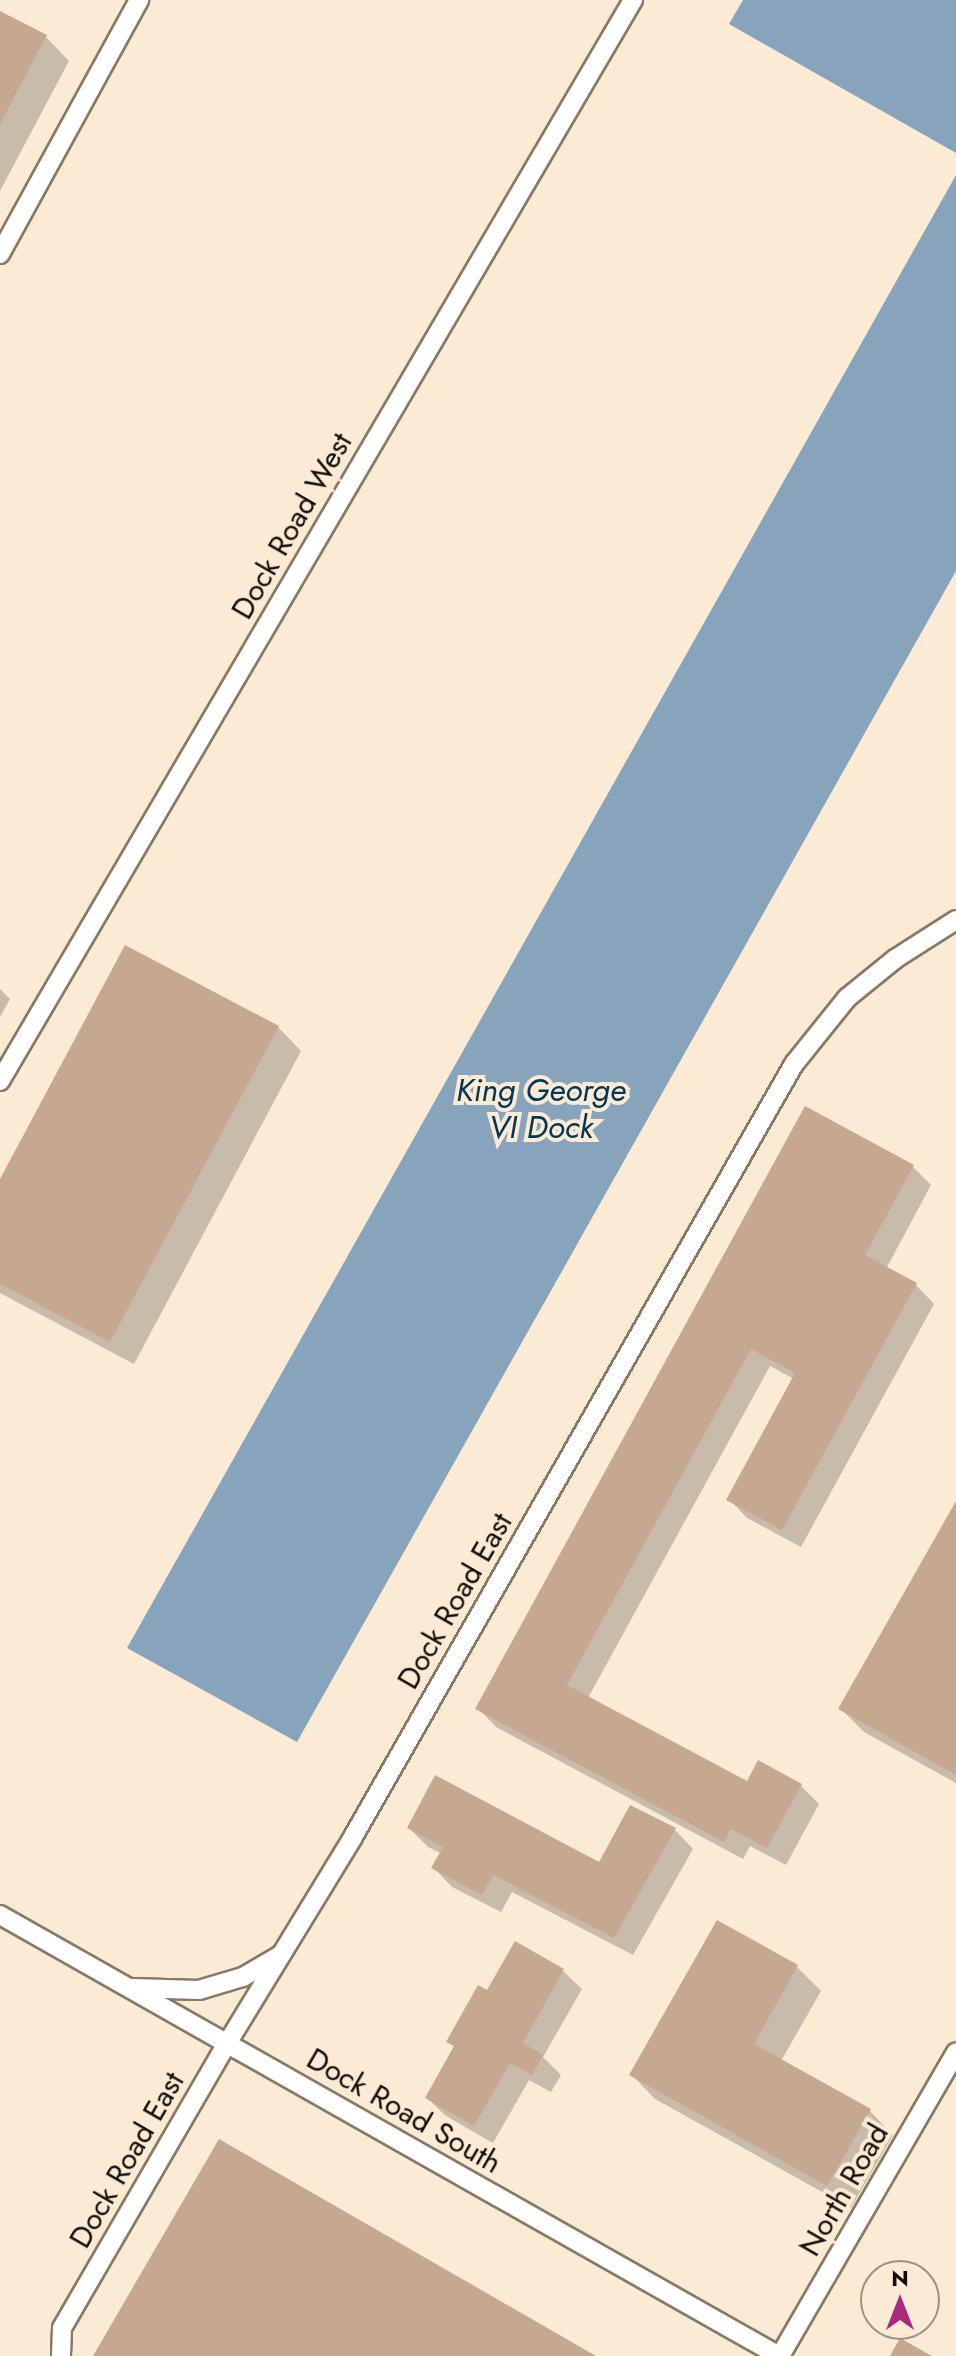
<!DOCTYPE html>
<html>
<head>
<meta charset="utf-8">
<style>
  body { margin:0 }
  #map { position:relative; width:956px; height:2356px; overflow:hidden; background:#fbead4; font-family:Jost,sans-serif }
  div>[style] { position:absolute }
  [style*='--x'] { left:calc(var(--x)*1px); top:calc(var(--y)*1px); width:calc(var(--w)*1px); rotate:calc(var(--a)*1deg) }
  .water>* { inset:0; background:#88a4bd }
  .shadow>* { inset:0; background:#0003 }
  .building>* { inset:0; background:#c6a891 }
  .roads { filter:drop-shadow(2px 0 #887965) drop-shadow(-2px 0 #887965) drop-shadow(0 2px #887965) drop-shadow(0 -2px #887965) }
  .service>* { height:18px; margin:-9px; padding:0 9px; transform-origin:9px; border-radius:9px; background:#fff }
  span { translate:-50% -50%; white-space:nowrap; text-align:center; line-height:1.15; -webkit-text-stroke:8px #fbead4; paint-order:stroke }
  .street-label { font-size:30px; color:#110c05 }
  .water-label { font-size:32px; color:#023557; font-style:italic }
  .north { position:absolute; left:860px; top:2260px; width:80px; height:80px; box-sizing:border-box; background:#fbead4; border:2px solid #9d9181; border-radius:50%; rotate:0deg; font-size:22px; font-weight:700; line-height:32px; text-align:center; color:#110c05 }
  .north::after { content:''; display:block; margin:auto; width:28px; height:36px; background:#a82a7a; clip-path:polygon(50% 0,100% 100%,50% 72%,0 100%) }
</style>
</head>
<body>
<div id="map">
  <div class="water">
    <div style="clip-path:polygon(743px 0,956px 0,956px 153px,729px 24px)"></div>
    <div style="clip-path:polygon(956px 175px,956px 571px,297px 1742px,127px 1648px)"></div>
  </div>
  <div class="shadow">
    <div style="clip-path:polygon(0 13px,46px 37px,69px 61px,0 191px)"></div>
    <div style="clip-path:polygon(0 989px,10px 999px,0 1017px)"></div>
    <div style="clip-path:polygon(278px 1027px,301px 1051px,134px 1364px,0 1293px,0 1184px)"></div>
    <div style="clip-path:polygon(806px 1109px,913px 1167px,931px 1185px,886px 1269px,916px 1285px,934px 1304px,801px 1547px,747px 1518px,729px 1499px,794px 1379px,770px 1366px,588px 1698px,748px 1783px,801px 1786px,819px 1804px,786px 1865px,750px 1846px,743px 1859px,496px 1727px,478px 1708px)"></div>
    <div style="clip-path:polygon(956px 1505px,956px 1783px,864px 1732px,840px 1708px)"></div>
    <div style="clip-path:polygon(631px 1807px,675px 1830px,693px 1849px,633px 1955px,512px 1892px,501px 1912px,452px 1887px,434px 1868px,442px 1854px,428px 1847px,409px 1828px,600px 1865px)"></div>
    <div style="clip-path:polygon(718px 1923px,797px 1967px,821px 1991px,781px 2061px,870px 2111px,893px 2135px,851px 2208px,655px 2099px,632px 2075px)"></div>
    <div style="clip-path:polygon(516px 1944px,563px 1971px,582px 1989px,543px 2057px,561px 2075px,551px 2092px,529px 2080px,493px 2143px,446px 2116px,427px 2098px,456px 2048px,449px 2041px,488px 1993px)"></div>
  </div>
  <div class="building">
    <div style="clip-path:polygon(0 11px,47px 35px,0 124px)"></div>
    <div style="clip-path:polygon(125px 945px,279px 1026px,110px 1342px,0 1284px,0 1179px)"></div>
    <div style="clip-path:polygon(805px 1106px,914px 1165px,865px 1255px,917px 1283px,782px 1530px,726px 1500px,795px 1373px,751px 1349px,567px 1685px,747px 1781px,758px 1760px,802px 1784px,767px 1848px,731px 1829px,724px 1842px,475px 1709px)"></div>
    <div style="clip-path:polygon(956px 1501px,956px 1775px,838px 1709px)"></div>
    <div style="clip-path:polygon(435px 1775px,599px 1862px,630px 1805px,676px 1828px,614px 1938px,493px 1875px,482px 1895px,431px 1868px,443px 1847px,407px 1828px)"></div>
    <div style="clip-path:polygon(717px 1920px,798px 1965px,754px 2044px,871px 2109px,827px 2186px,629px 2075px)"></div>
    <div style="clip-path:polygon(515px 1941px,564px 1969px,523px 2043px,543px 2055px,532px 2075px,510px 2063px,474px 2126px,425px 2098px,454px 2046px,446px 2042px,478px 1985px,487px 1990px)"></div>
    <div style="clip-path:polygon(219px 2139px,596px 2356px,93px 2356px)"></div>
    <div style="clip-path:polygon(900px 2338px,932px 2356px,890px 2356px)"></div>
  </div>
  <div class="roads">
    <div class="service">
      <div style="--x:0;--y:254;--w:290;--a:-61.3"></div>
      <div style="--x:0;--y:1081;--w:1253;--a:-59.65"></div>
      <div style="--x:0;--y:1915;--w:895;--a:29.51"></div>
      <div style="--x:133;--y:1988;--w:66;--a:1.7"></div>
      <div style="--x:199;--y:1990;--w:46;--a:-16.5"></div>
      <div style="--x:243;--y:1977;--w:42;--a:-30.3"></div>
      <div style="--x:61;--y:2356;--w:28;--a:-88"></div>
      <div style="--x:62;--y:2328;--w:331;--a:-59.9"></div>
      <div style="--x:228;--y:2042;--w:240;--a:-58.6"></div>
      <div style="--x:353;--y:1837;--w:890;--a:-60.3"></div>
      <div style="--x:794;--y:1064;--w:85;--a:-51.2"></div>
      <div style="--x:847;--y:998;--w:62;--a:-39.1"></div>
      <div style="--x:895;--y:959;--w:72;--a:-32.6"></div>
      <div style="--x:780;--y:2356;--w:351;--a:-59.9"></div>
    </div>
  </div>
  <div class="street-label">
    <span style="left:292px;top:526px;rotate:-60deg">Dock Road West</span>
    <span style="left:455px;top:1601px;rotate:-60deg">Dock Road East</span>
    <span style="left:404px;top:2111px;rotate:30deg">Dock Road South</span>
    <span style="left:127px;top:2160px;rotate:-60deg">Dock Road East</span>
    <span style="left:844px;top:2190px;rotate:-60deg">North Road</span>
  </div>
  <div class="water-label">
    <span style="left:541px;top:1109px">King George<br>VI Dock</span>
  </div>
  <div class="north">N</div>
</div>
</body>
</html>
